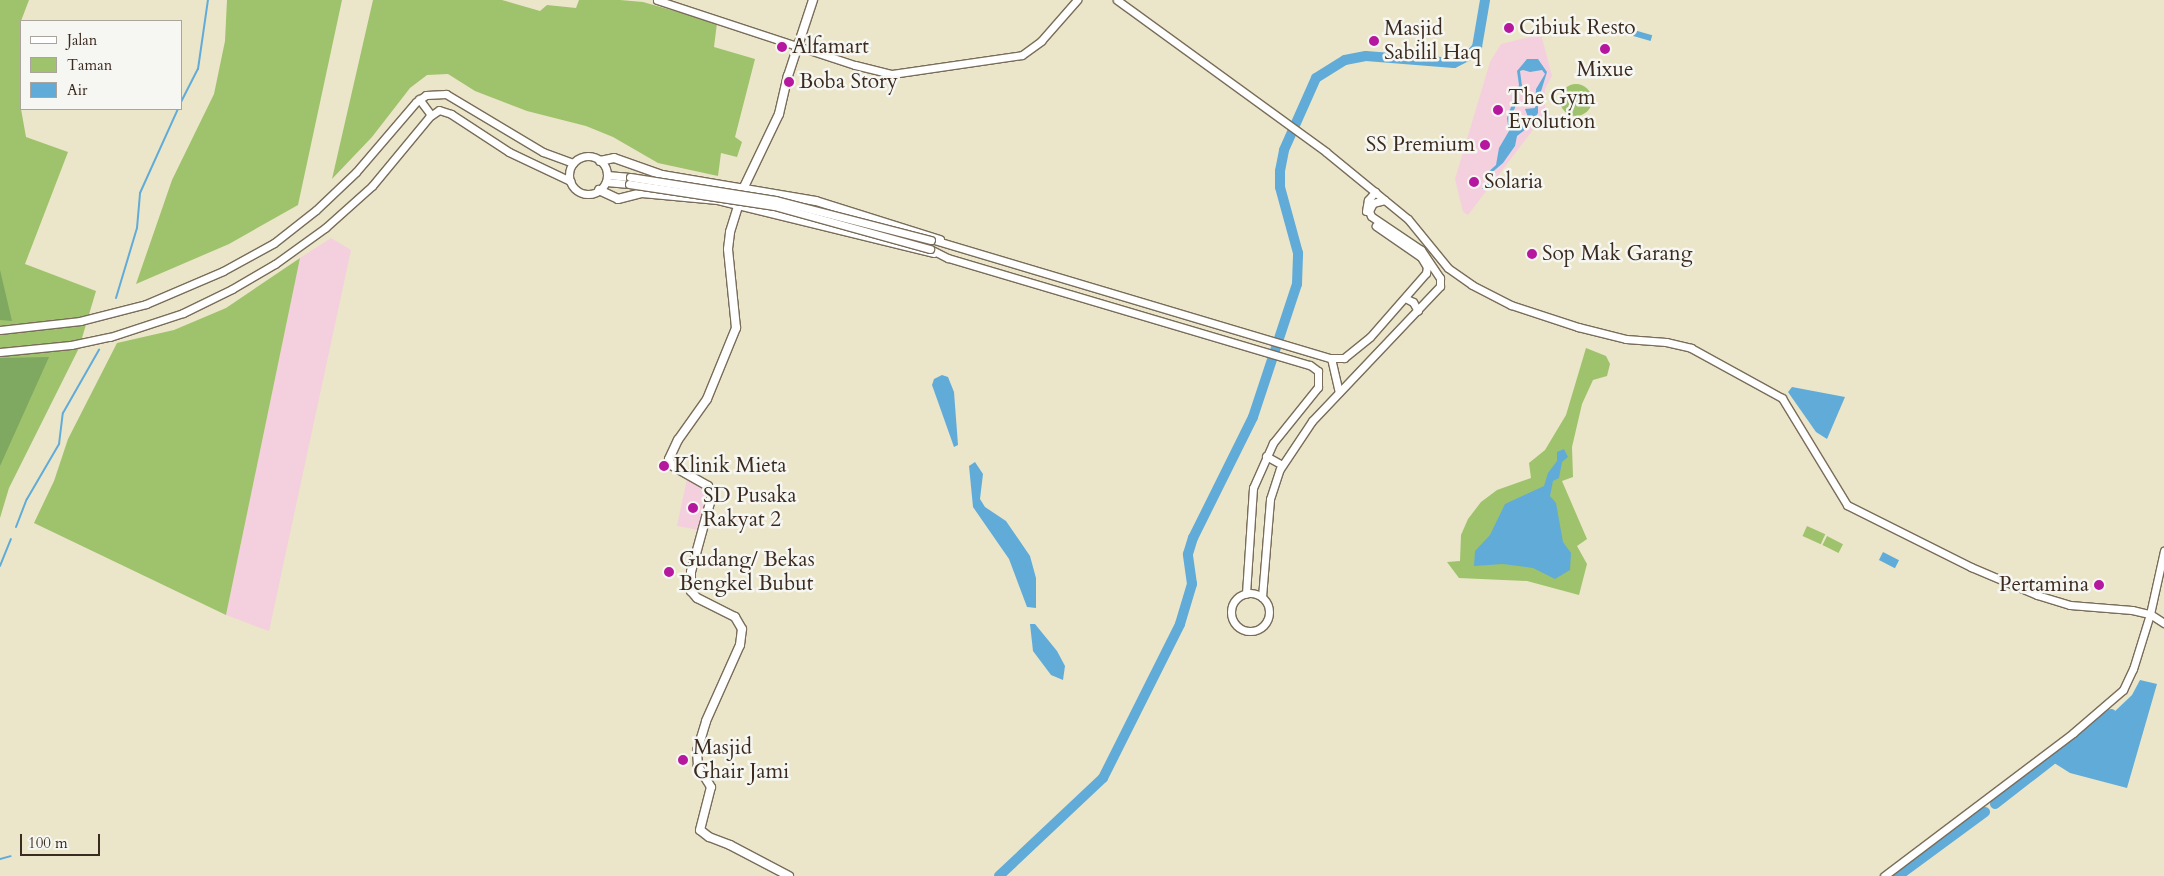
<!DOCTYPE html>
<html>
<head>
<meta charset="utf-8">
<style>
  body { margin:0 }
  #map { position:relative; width:2164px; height:876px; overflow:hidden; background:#ebe6c9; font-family:Cardo,serif }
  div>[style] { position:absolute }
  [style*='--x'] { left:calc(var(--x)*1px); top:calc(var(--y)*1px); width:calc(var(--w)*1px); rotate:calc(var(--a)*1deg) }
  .built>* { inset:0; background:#f4cfdd }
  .green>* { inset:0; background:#9fc26c; transform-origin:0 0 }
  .round { border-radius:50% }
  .forest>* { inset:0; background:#7fa860 }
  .water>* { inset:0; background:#61abd9; transform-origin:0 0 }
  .stream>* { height:2px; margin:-1px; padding:0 1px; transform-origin:1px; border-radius:1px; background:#61abd9 }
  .river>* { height:10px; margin:-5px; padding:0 5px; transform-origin:5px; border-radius:5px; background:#61abd9 }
  .roads { filter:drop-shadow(1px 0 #796c5a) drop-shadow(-1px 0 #796c5a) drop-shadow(0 1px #796c5a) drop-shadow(0 -1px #796c5a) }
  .secondary>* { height:7px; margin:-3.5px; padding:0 3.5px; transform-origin:3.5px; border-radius:3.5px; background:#fff }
  .secondary>.ring { margin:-3.5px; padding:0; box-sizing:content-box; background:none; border:7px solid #fff; border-radius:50% }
  .primary>* { height:8px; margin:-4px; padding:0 4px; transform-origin:4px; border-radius:4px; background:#fff }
  .bridges { filter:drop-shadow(1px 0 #796c5a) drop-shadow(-1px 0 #796c5a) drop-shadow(0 1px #796c5a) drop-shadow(0 -1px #796c5a) }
  .secondary-bridge>* { height:7px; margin:-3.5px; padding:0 3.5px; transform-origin:3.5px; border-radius:3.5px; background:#fff }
  .dots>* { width:14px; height:14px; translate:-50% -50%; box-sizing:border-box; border:2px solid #f6f6f2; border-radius:50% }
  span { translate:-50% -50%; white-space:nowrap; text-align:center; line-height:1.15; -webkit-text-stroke:5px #f6f6f2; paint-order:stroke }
  .poi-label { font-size:21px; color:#3b2a1e }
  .left { translate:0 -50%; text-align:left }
  .right { translate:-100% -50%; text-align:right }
  .legend { position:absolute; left:20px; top:20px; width:162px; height:90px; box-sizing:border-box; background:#f6f6f2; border:1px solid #aba49d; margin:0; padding:6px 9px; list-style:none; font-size:15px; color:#3b2a1e }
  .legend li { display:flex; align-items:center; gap:10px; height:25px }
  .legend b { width:25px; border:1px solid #aba49d }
  .scale { position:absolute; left:20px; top:834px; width:80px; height:22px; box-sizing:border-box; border:2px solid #3b2a1e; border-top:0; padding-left:6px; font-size:15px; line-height:18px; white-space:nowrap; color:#3b2a1e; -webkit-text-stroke:4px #f6f6f2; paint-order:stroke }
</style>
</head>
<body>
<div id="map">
  <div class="built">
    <div style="clip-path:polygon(1541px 34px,1552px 76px,1545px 89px,1545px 114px,1468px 215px,1463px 212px,1455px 179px,1490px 62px,1501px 44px)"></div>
    <div style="clip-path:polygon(331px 238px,351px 250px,269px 631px,226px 615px,300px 258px)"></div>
    <div style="clip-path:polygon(687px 479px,707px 492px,699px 530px,677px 526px)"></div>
  </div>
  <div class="green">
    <div style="clip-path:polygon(0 0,29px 0,21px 21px,21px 109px,26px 137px,68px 152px,25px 264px,96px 291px,79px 348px,9px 488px,0 518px)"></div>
    <div style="clip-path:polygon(227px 0,342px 0,298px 205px,229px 244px,136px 284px,172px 180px,214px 94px,225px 41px)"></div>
    <div style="clip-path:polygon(373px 0,502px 0,540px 11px,547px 5px,576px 8px,579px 0,620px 0,643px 2px,717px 23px,714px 47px,755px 59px,735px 137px,742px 142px,737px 157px,721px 153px,718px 176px,658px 163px,613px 137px,586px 126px,527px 111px,475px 91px,448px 74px,427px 75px,410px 88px,372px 137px,332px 179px)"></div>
    <div class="round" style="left:1560px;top:84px;width:32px;height:32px"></div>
    <div style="clip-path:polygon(300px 258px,226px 615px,34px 523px,54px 481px,68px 439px,117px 343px,174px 330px,226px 308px)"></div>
    <div style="clip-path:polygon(1586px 348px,1606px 356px,1610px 364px,1607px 376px,1593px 380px,1582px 404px,1572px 447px,1573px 477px,1562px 481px,1587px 539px,1577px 546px,1587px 564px,1579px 595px,1527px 581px,1459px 578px,1447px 562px,1460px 561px,1461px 535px,1468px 519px,1481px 502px,1497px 490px,1531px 478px,1529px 463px,1545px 450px,1566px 415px)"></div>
    <div style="left:1807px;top:526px;width:20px;height:11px;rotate:24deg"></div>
    <div style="left:1827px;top:536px;width:18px;height:10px;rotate:27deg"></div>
  </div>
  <div class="forest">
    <div style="clip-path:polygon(0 270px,12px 321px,0 320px)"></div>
    <div style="clip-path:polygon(49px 357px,0 466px,0 358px)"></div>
  </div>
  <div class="water">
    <div style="left:1634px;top:30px;width:19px;height:6px;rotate:16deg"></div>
    <div style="clip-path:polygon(evenodd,1527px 59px,1538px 59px,1547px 72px,1538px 101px,1538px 113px,1530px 126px,1517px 136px,1515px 146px,1503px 163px,1489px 175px,1489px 186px,1482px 189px,1488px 183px,1486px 174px,1496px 165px,1499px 148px,1509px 131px,1507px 118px,1519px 85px,1517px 71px,1527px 59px,1523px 70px,1530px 72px,1542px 70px,1545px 74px,1536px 89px,1535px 108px,1525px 109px,1528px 117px,1525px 123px,1509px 118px,1515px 108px,1516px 94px,1522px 86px,1520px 71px,1523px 70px)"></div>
    <div style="clip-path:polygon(942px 375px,948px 377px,954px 392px,958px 445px,954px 447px,932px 385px,934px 379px)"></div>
    <div style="clip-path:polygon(1792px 387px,1845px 397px,1827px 439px,1816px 432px,1788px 392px)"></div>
    <div style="clip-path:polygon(1564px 449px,1568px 457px,1562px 462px,1559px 478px,1553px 481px,1550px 496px,1556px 503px,1563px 542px,1571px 553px,1570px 570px,1555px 579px,1533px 568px,1503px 564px,1474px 566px,1475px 551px,1490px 535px,1505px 504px,1544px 486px,1548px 473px,1557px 461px,1557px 452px)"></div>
    <div style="clip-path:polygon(975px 462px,983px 474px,980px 499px,985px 507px,1006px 521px,1030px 556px,1036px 578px,1036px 608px,1027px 607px,1009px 559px,973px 507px,969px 466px)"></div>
    <div style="left:1883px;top:552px;width:18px;height:9px;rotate:27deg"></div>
    <div style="clip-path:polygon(1030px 624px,1035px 624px,1057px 651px,1065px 666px,1063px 680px,1051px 675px,1033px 651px)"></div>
    <div style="clip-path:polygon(2140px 680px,2157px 684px,2127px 788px,2070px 773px,2051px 761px,2112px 714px,2132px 695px)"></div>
  </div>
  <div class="stream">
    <div style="--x:181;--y:102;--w:37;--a:-63"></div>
    <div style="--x:198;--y:69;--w:70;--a:-81.8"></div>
    <div style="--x:116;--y:298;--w:73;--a:-73.3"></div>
    <div style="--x:137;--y:228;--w:35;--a:-85"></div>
    <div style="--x:140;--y:193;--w:92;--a:-65.7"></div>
    <div style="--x:16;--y:527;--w:30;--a:-69"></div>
    <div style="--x:27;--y:499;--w:64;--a:-59.8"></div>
    <div style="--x:59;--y:444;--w:31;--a:-83"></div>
    <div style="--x:63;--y:413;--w:73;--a:-60.3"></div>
    <div style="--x:0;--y:566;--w:29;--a:-68"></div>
    <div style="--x:0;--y:859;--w:11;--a:-15"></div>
  </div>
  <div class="river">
    <div style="--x:1995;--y:804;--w:147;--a:-37.8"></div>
    <div style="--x:999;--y:876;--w:143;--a:-43.3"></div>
    <div style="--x:1103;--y:778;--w:172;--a:-63.4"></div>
    <div style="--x:1180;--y:624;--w:42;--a:-73.3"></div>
    <div style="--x:1192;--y:584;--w:30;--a:-98"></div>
    <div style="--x:1188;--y:554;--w:17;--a:-73"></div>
    <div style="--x:1193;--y:538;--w:135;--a:-63.6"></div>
    <div style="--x:1253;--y:417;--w:140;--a:-71.7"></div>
    <div style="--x:1297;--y:284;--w:31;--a:-88"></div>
    <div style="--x:1298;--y:253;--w:68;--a:-105.3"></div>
    <div style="--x:1280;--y:187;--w:16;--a:-90"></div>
    <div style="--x:1280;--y:171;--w:21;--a:-79"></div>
    <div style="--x:1284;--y:150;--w:79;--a:-66"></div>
    <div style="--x:1316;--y:78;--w:34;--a:-32"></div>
    <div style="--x:1345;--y:60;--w:21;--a:-11"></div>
    <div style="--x:1366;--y:56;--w:88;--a:4.5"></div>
    <div style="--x:1454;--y:63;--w:18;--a:-27"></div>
    <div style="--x:1470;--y:55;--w:11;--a:-49"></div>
    <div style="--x:1477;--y:47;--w:48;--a:-80.3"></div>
    <div style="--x:1898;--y:876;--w:108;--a:-36.3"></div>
  </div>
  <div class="roads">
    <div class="secondary">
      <div style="--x:657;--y:0;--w:208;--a:18.2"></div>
      <div style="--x:855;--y:65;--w:38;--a:14"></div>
      <div style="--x:892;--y:74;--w:131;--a:-8.3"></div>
      <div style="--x:1022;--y:55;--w:24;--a:-36"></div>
      <div style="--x:1041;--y:41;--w:55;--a:-48.7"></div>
      <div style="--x:1117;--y:0;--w:258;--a:36"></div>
      <div style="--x:1326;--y:152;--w:106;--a:39.3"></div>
      <div style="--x:1408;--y:219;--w:63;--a:50.8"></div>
      <div style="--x:1448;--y:268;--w:29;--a:35"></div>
      <div style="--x:1472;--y:285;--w:44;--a:27.1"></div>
      <div style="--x:1511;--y:305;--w:71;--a:18.2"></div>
      <div style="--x:1578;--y:327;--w:49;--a:14"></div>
      <div style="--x:1626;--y:339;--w:40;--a:4.3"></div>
      <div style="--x:1666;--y:342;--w:26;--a:13"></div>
      <div style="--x:1691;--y:348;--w:104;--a:28.8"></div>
      <div style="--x:1782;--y:398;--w:125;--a:58.7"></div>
      <div style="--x:1847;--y:505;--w:139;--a:26.6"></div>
      <div style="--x:1971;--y:567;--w:72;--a:23"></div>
      <div style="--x:2037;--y:595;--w:34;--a:17"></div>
      <div style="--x:2070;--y:605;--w:62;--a:4.6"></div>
      <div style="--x:2132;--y:610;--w:18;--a:13"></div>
      <div style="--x:2150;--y:614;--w:17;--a:33"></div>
      <div style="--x:419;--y:99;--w:20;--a:53"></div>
      <div class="ring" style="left:569px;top:156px;width:31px;height:31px"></div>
      <div style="--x:607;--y:175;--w:23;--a:5"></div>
      <div style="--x:606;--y:182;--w:23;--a:5"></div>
      <div style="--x:1366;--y:211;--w:11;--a:-80"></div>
      <div style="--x:1368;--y:200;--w:11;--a:-49"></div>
      <div style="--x:934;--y:240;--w:414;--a:16.6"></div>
      <div style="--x:1331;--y:358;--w:35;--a:77"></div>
      <div style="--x:930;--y:249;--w:20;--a:27"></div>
      <div style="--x:948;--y:258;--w:377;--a:16.5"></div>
      <div style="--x:1310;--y:365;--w:10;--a:37"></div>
      <div style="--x:1318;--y:371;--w:16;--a:90"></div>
      <div style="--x:1318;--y:387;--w:72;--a:128.8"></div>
      <div style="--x:1273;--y:443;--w:49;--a:114"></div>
      <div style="--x:1253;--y:488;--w:106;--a:93.8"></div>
      <div style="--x:1405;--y:298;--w:9;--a:27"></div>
      <div style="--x:1413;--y:302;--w:10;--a:61"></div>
      <div style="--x:0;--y:330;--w:81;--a:-6.4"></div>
      <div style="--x:80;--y:321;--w:68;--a:-14.4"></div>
      <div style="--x:146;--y:304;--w:84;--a:-23.2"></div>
      <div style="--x:223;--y:271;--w:58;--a:-28.8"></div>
      <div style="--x:274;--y:243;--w:53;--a:-38.2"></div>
      <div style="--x:316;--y:210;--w:55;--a:-43.5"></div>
      <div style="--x:356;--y:172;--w:92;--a:-49.4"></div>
      <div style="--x:416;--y:102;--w:12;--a:-35"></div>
      <div style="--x:426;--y:95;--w:20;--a:-3"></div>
      <div style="--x:446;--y:94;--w:113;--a:30.9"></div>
      <div style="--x:543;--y:152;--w:32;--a:20"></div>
      <div style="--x:0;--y:352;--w:71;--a:-5.6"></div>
      <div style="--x:71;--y:345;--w:40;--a:-12"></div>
      <div style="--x:110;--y:337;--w:77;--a:-18.2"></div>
      <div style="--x:183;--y:313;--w:55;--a:-26.1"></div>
      <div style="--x:232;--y:289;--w:50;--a:-30.2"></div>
      <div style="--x:275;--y:264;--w:62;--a:-35.8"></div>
      <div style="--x:325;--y:228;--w:63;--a:-41.8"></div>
      <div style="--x:372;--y:186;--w:89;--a:-50.4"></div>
      <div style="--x:429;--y:117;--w:12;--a:-35"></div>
      <div style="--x:439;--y:110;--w:13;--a:18"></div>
      <div style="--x:451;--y:114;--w:69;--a:33.2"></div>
      <div style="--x:509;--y:152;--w:68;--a:25.4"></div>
      <div style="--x:1331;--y:358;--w:13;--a:0"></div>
      <div style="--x:1344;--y:358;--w:33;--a:-39"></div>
      <div style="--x:1370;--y:337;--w:85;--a:-48.8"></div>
      <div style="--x:1426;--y:273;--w:6;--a:-81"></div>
      <div style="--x:1427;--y:267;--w:12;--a:-121"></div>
      <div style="--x:1421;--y:257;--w:55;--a:-145.4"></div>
      <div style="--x:1266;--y:456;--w:18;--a:29"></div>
      <div class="ring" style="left:1231px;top:593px;width:31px;height:31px"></div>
      <div style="--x:1262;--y:597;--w:98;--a:-85.3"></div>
      <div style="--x:1270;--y:499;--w:32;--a:-72"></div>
      <div style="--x:1280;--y:469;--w:58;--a:-56.3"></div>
      <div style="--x:1312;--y:421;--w:186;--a:-46.5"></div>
      <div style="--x:1440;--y:286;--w:8;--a:-90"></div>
      <div style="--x:1440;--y:278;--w:34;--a:-124"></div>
      <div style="--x:1421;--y:250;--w:60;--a:-145.8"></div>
      <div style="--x:1371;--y:216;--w:5;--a:-112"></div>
      <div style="--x:1369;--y:211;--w:9;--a:-63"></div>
      <div style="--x:1373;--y:203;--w:12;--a:-14"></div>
      <div style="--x:1884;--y:876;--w:237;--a:-37.1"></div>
      <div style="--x:2073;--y:733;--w:66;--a:-40.7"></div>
      <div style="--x:2123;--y:690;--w:23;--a:-65"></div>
      <div style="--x:2133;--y:669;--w:58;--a:-72.8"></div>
      <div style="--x:2150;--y:614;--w:65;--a:-77.5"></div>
    </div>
    <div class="primary">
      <div style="--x:600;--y:161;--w:14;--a:-12"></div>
      <div style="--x:614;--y:158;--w:51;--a:19.5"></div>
      <div style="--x:662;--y:175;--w:156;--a:9.6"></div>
      <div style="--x:816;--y:201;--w:130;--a:17.5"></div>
      <div style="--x:599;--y:190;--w:21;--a:25"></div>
      <div style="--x:618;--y:199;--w:25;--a:-14"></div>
      <div style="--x:642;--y:193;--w:76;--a:5.3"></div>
      <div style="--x:718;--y:200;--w:222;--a:13.8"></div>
      <div style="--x:789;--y:876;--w:67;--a:-152.3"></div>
      <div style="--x:730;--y:845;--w:22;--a:-159"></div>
      <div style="--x:709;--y:837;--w:11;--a:-142"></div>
      <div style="--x:700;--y:830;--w:44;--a:-75.7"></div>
      <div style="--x:711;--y:787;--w:25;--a:-122"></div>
      <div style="--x:698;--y:766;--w:15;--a:-94"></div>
      <div style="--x:697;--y:751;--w:31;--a:-73"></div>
      <div style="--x:706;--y:721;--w:83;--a:-65.9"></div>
      <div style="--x:740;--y:645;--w:16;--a:-83"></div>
      <div style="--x:742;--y:629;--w:14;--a:-120"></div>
      <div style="--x:735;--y:617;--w:42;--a:-153.4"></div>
      <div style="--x:697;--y:598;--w:9;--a:-131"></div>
      <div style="--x:691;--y:591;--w:19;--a:-90"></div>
      <div style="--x:691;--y:572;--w:80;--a:-74.7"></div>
      <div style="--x:712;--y:495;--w:10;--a:-114"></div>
      <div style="--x:708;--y:486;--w:43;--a:-150.4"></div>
      <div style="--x:671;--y:465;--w:6;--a:-108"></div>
      <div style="--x:669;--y:459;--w:21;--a:-65"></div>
      <div style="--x:678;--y:440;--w:50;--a:-54.7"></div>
      <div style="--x:707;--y:399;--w:77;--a:-67.8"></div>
      <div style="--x:736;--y:328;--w:79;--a:-95.8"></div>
      <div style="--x:728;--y:249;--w:17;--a:-83"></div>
      <div style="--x:730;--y:232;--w:47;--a:-72.7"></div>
      <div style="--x:744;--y:187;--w:81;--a:-64.4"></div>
      <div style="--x:779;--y:114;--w:39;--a:-77"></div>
      <div style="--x:788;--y:76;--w:80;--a:-71.8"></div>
    </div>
  </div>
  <div class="bridges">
    <div class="secondary-bridge">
      <div style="--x:630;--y:177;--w:147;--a:9"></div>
      <div style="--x:775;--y:200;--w:161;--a:14.4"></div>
      <div style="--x:629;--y:184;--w:147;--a:8.6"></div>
      <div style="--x:774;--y:206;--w:162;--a:15.4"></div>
    </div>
  </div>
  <div class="dots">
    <div style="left:1509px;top:28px;background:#b5179e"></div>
    <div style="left:1374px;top:41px;background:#b5179e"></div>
    <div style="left:782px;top:47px;background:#b5179e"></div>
    <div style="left:1605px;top:49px;background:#b5179e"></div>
    <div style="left:789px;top:82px;background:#b5179e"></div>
    <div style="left:1498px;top:110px;background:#b5179e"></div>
    <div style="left:1485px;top:145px;background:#b5179e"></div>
    <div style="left:1474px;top:182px;background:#b5179e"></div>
    <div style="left:1532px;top:254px;background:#b5179e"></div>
    <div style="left:664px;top:466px;background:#b5179e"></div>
    <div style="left:693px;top:508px;background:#b5179e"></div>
    <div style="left:669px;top:572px;background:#b5179e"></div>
    <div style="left:2099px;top:585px;background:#b5179e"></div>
    <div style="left:683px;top:760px;background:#b5179e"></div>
  </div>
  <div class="poi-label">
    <span class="left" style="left:1519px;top:28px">Cibiuk Resto</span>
    <span class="left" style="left:1384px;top:41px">Masjid<br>Sabilil Haq</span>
    <span class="left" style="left:792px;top:47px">Alfamart</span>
    <span style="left:1605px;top:70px">Mixue</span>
    <span class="left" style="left:799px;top:82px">Boba Story</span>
    <span class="left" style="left:1508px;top:110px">The Gym<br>Evolution</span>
    <span class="right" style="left:1475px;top:145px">SS Premium</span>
    <span class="left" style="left:1484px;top:182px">Solaria</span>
    <span class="left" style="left:1542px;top:254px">Sop Mak Garang</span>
    <span class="left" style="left:674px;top:466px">Klinik Mieta</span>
    <span class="left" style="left:703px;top:508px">SD Pusaka<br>Rakyat 2</span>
    <span class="left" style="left:679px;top:572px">Gudang/ Bekas<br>Bengkel Bubut</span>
    <span class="right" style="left:2089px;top:585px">Pertamina</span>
    <span class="left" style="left:693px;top:760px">Masjid<br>Ghair Jami</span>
  </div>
  <ul class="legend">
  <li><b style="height:6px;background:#fff"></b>Jalan</li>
  <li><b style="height:14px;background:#9fc26c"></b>Taman</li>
  <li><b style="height:14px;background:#61abd9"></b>Air</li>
  </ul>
  <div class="scale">100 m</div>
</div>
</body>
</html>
